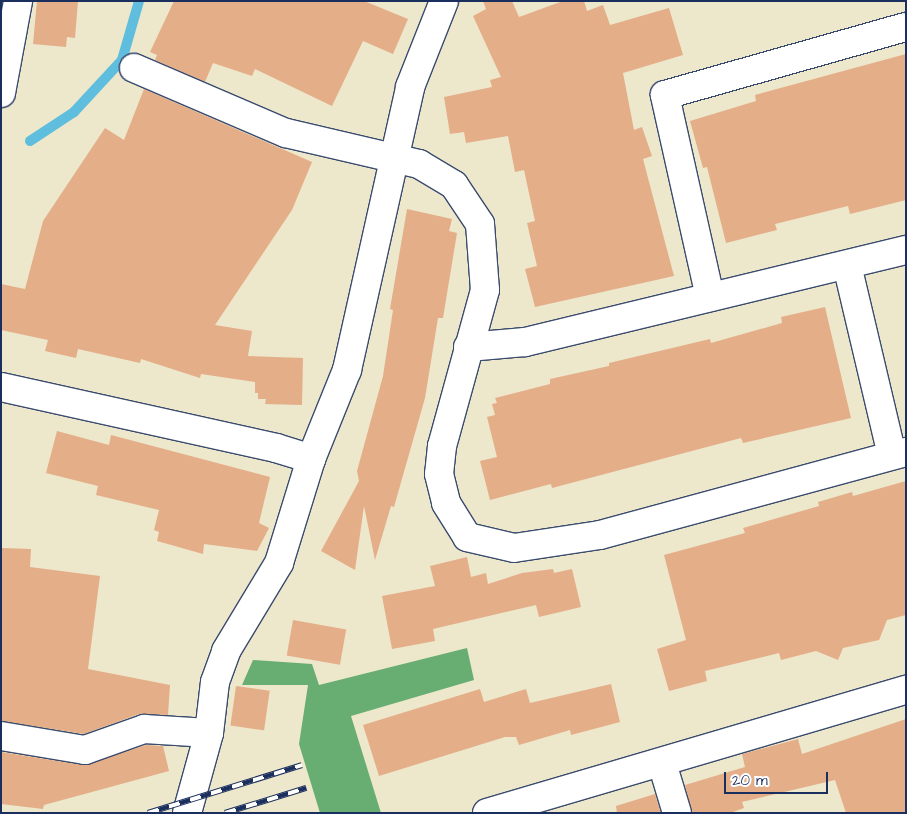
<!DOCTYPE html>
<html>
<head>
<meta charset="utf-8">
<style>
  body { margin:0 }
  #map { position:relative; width:907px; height:814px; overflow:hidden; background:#ede7cb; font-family:"Architects Daughter",sans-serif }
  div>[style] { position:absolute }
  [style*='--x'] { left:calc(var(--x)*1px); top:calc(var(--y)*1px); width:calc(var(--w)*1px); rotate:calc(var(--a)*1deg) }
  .forest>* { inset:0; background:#68ad72 }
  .stream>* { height:10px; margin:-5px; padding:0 5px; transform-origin:5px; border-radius:5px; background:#5fbedd }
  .building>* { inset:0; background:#e4ae89; transform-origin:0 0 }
  .roads { filter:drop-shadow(1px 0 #3a4b6e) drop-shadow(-1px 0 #3a4b6e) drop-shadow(0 1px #3a4b6e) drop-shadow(0 -1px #3a4b6e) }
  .minor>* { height:28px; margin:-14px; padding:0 14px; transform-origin:14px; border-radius:14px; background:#fff }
  .rail>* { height:5.5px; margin-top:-2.75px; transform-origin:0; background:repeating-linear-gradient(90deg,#fff 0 11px,#1b2f5e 0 22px); box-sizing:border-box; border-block:1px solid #1b2f5e }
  span { translate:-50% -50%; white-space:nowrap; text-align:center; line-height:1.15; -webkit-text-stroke:5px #fff; paint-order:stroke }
  .frame { position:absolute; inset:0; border:2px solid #1b2f5e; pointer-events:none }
  .scale { position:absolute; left:724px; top:772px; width:104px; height:22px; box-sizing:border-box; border:2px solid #1b2f5e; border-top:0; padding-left:6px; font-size:15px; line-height:18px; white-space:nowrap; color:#1b2f5e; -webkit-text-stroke:4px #fff; paint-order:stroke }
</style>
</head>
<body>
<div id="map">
  <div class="forest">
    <div style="clip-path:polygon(467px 648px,474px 680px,351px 716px,381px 813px,320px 813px,299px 744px,308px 685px,242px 685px,253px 660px,312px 664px,319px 685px)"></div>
  </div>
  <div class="stream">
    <div style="--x:30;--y:141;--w:53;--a:-33.4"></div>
    <div style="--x:74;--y:112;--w:71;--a:-47.3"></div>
    <div style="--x:122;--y:60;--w:61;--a:-73.9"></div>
  </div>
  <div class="building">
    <div style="clip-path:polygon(37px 1px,78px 1px,75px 38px,67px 37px,66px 47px,33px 44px)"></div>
    <div style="clip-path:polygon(174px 1px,364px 1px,408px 19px,393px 54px,363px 41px,332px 106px,255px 69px,252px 76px,213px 63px,205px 82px,155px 60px,157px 55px,150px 52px)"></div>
    <div style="clip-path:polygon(483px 1px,512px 1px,519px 17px,563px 1px,584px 1px,587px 11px,603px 5px,610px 25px,669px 8px,683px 55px,623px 73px,634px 130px,642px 127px,652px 156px,643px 159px,674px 276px,535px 307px,525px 269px,537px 266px,527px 223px,535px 221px,524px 170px,515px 172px,508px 136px,466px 143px,464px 132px,450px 134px,444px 97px,492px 87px,490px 80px,501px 77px,473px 16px,486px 9px)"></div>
    <div style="clip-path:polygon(906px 54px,906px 200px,850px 214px,848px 206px,775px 224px,777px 230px,726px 243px,707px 167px,703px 168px,690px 121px,756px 101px,755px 95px)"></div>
    <div style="clip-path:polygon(144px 89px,312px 162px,292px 210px,215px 325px,252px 331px,248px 356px,303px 358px,302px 405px,265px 404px,266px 399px,258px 399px,258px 393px,255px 393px,255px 382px,201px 374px,200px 378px,141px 359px,140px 363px,78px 349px,76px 358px,45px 351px,48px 340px,1px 330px,1px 284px,25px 289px,43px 221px,105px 128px,124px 140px)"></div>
    <div style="clip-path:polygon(407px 209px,452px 219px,449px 231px,457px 233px,443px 318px,438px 318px,425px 398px,394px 507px,391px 506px,375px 560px,364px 506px,355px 570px,321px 551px,359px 481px,357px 471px,383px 376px,393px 310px,390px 309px)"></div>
    <div style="clip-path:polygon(825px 307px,851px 418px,743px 443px,741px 438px,552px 488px,551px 484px,490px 500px,480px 461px,497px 457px,487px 417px,495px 415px,492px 404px,497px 403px,495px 398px,550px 384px,550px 379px,609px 366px,609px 363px,710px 339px,711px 343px,782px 323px,781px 317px)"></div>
    <div style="clip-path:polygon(57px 431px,109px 445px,111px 435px,270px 477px,259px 523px,269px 528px,257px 551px,204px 544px,203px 554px,157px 541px,159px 532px,154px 530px,159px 510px,96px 495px,98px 486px,46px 473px)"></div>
    <div style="clip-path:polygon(906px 481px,906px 615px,887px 620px,879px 640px,843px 648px,838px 660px,816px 651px,781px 660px,779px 653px,705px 671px,707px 681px,669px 691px,657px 649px,686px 640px,664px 555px,745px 533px,743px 528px,819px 506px,818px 502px,852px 492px,853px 496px)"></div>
    <div style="clip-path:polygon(1px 548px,31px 549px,30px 567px,100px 576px,88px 669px,170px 685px,168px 715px,139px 714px,84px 734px,1px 721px)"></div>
    <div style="clip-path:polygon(467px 557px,471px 577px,486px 573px,488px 584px,522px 573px,553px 569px,554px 573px,572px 569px,581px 607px,539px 617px,536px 605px,433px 629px,435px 641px,392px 649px,382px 596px,435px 586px,430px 566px)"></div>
    <div style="left:293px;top:620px;width:54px;height:36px;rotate:10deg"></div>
    <div style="clip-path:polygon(611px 684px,620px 722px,571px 735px,570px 730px,519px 745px,516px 737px,505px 737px,379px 776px,363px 725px,480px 689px,484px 702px,526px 689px,530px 703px)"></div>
    <div style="left:236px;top:686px;width:34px;height:40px;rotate:8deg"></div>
    <div style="clip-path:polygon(906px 719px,906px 813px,846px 813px,835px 780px,742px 802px,744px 808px,730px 813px,692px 813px,685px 785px,745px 767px,742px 754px,798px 739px,802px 754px)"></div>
    <div style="clip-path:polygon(146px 745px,163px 746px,169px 771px,44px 805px,43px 809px,1px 804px,1px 752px,83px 765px)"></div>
    <div style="clip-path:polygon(655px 794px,661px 813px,617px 813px,616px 806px)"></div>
  </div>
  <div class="roads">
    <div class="minor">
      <div style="--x:134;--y:68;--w:165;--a:23.2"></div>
      <div style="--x:286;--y:133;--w:137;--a:13.1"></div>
      <div style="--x:419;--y:164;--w:41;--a:31"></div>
      <div style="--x:454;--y:185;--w:47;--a:56.3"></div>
      <div style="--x:480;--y:224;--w:66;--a:85.7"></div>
      <div style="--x:485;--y:290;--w:162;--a:105.4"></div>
      <div style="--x:442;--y:446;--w:28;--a:96"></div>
      <div style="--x:439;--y:474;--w:30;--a:76"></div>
      <div style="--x:446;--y:503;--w:40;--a:58"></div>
      <div style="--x:467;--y:537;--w:48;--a:13.2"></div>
      <div style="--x:514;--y:548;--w:87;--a:-8.6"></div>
      <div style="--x:600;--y:535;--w:317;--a:-15.2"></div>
      <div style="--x:1;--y:93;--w:94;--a:-79.5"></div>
      <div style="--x:847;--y:265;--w:195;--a:76.7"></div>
      <div style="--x:710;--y:297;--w:207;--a:-102.6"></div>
      <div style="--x:665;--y:95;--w:250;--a:-15.8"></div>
      <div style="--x:468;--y:347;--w:57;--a:-5"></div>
      <div style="--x:525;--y:342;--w:392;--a:-13.6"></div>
      <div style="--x:1;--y:387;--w:282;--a:12.5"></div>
      <div style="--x:276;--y:448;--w:37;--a:17"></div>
      <div style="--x:1;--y:736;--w:85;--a:9.5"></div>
      <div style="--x:85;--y:750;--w:63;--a:-19.6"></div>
      <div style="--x:144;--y:729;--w:65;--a:3.5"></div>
      <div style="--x:662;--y:763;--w:52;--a:73.3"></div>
      <div style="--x:187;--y:813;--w:83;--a:-74.6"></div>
      <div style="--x:209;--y:733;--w:51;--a:-83.3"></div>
      <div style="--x:215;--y:682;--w:33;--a:-70"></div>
      <div style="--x:226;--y:651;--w:103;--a:-58.9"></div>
      <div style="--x:279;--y:563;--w:109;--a:-72.9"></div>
      <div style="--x:311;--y:459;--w:96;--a:-68"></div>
      <div style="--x:347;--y:370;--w:290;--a:-77.4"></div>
      <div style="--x:410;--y:87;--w:92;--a:-68.4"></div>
      <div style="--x:487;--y:813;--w:437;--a:-16.4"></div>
    </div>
  </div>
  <div class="rail">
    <div style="--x:148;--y:813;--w:161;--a:-17.3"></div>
    <div style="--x:225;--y:813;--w:85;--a:-17.2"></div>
  </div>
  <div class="frame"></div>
  <div class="scale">20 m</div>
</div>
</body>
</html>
